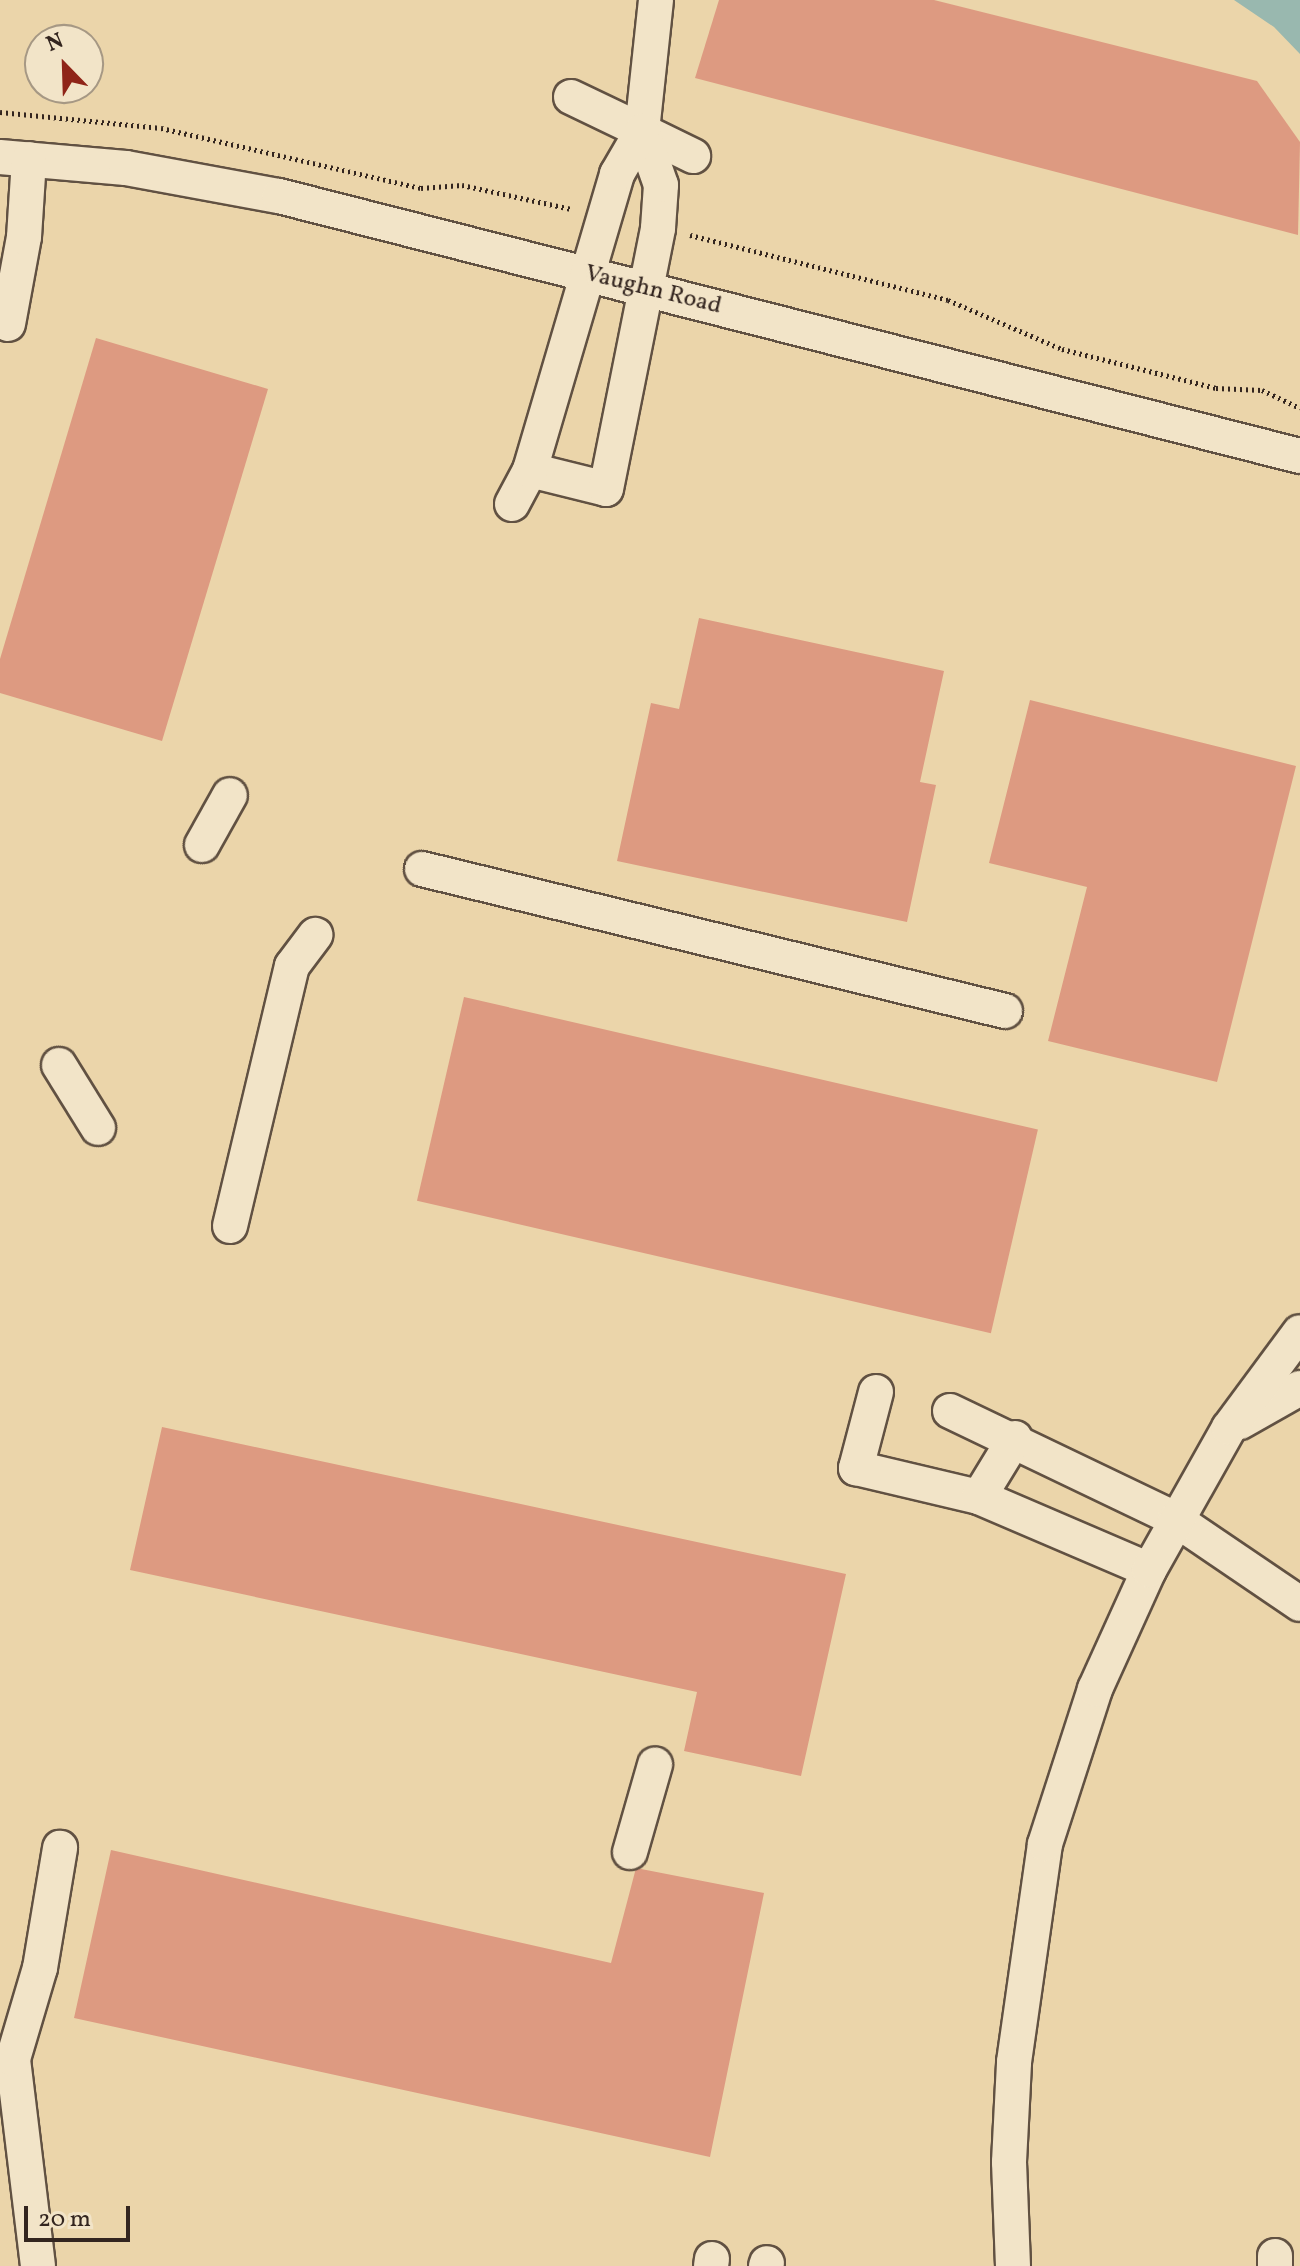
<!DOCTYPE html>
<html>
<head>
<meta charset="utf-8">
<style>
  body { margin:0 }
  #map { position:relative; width:1300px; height:2266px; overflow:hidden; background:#ebd5aa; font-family:Vollkorn,serif }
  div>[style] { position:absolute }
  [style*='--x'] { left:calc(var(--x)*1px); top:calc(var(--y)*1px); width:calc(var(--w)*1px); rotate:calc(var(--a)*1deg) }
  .water>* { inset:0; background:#99b8af }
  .building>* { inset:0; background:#dd9a81; transform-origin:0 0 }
  .path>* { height:5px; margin-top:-2.5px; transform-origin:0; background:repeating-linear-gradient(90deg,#33251f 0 2px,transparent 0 6px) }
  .roads { filter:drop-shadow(2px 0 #615142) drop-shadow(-2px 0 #615142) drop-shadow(0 2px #615142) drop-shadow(0 -2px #615142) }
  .minor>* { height:34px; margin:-17px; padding:0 17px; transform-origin:17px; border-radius:17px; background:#f2e4c8 }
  span { translate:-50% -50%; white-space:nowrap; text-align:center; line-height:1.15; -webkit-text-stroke:7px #f2e4c8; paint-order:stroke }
  .street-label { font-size:24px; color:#33251f }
  .north { position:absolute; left:24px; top:24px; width:80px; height:80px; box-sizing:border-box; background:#f2e4c8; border:2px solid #a69884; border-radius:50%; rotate:337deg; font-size:22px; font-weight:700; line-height:32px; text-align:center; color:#33251f }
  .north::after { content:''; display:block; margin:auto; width:28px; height:36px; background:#8f2418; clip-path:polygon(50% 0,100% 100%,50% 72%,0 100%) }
  .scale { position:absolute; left:24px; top:2206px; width:106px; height:36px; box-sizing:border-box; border:4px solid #33251f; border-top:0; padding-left:10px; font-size:24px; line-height:28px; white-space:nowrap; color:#33251f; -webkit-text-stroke:6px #f2e4c8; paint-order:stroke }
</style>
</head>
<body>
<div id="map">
  <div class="water">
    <div style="clip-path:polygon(1234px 0,1300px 0,1300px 54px,1274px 27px)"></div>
  </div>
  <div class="building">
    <div style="clip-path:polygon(719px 0,934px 0,1257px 81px,1300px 142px,1298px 235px,695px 78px)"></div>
    <div style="clip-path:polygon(96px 338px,268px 389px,162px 741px,0 693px,0 659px)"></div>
    <div style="clip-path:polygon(699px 618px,944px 671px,920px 782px,936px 785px,907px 922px,617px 861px,651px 703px,679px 709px)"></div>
    <div style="clip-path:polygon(1030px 700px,1296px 766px,1217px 1082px,1048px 1041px,1087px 887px,989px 863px)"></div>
    <div style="left:464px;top:997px;width:589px;height:209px;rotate:13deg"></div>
    <div style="clip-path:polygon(162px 1427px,846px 1574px,801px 1776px,684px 1751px,697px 1692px,130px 1570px)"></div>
    <div style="clip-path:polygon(111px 1850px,611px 1963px,636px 1868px,764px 1893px,710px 2157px,74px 2018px)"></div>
  </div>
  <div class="path">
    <div style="--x:0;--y:112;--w:162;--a:5.7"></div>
    <div style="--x:161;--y:128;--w:267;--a:13"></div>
    <div style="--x:421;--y:188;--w:41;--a:-4.2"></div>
    <div style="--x:462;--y:185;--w:112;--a:12.4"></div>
    <div style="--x:690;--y:235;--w:266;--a:14.1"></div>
    <div style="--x:948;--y:300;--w:124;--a:23.3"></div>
    <div style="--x:1062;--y:349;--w:159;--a:14.2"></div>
    <div style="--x:1216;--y:388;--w:46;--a:2.5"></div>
    <div style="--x:1262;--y:390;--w:42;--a:25.3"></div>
  </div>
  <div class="roads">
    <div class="minor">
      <div style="--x:571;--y:97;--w:79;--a:25.6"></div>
      <div style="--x:642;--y:131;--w:132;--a:-83.9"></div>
      <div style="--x:642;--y:131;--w:57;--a:26.1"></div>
      <div style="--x:0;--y:157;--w:126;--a:5"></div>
      <div style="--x:126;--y:168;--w:156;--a:10.4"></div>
      <div style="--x:279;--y:196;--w:1054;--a:14.29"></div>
      <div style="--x:8;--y:324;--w:88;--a:-79.6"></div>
      <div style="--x:24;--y:237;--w:78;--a:-86.3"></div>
      <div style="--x:530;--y:470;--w:78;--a:14"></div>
      <div style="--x:606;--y:489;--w:266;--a:-78.7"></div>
      <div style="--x:658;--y:228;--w:43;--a:-86"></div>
      <div style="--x:661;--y:185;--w:57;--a:-109.4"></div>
      <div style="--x:512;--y:504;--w:38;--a:-62"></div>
      <div style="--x:530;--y:470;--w:309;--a:-73.6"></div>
      <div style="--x:617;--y:174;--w:50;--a:-59.8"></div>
      <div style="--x:202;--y:845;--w:57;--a:-60.8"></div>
      <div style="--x:422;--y:869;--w:600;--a:13.69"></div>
      <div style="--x:59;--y:1065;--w:74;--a:58.2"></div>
      <div style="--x:230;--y:1226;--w:267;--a:-76.6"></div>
      <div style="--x:292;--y:966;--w:39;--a:-53"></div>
      <div style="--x:876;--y:1392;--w:79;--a:104.7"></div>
      <div style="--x:856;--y:1468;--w:126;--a:13.3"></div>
      <div style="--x:979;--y:1497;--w:185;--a:23.2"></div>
      <div style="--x:950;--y:1411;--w:250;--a:25.6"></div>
      <div style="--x:1175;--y:1519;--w:151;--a:34.2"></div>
      <div style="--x:1240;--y:1422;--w:69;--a:-29.5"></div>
      <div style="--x:979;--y:1497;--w:69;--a:-58.6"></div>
      <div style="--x:630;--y:1852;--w:91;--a:-74"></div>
      <div style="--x:1275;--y:2256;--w:10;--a:90"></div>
      <div style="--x:38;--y:2266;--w:209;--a:-96.9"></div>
      <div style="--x:13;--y:2059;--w:95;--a:-73.5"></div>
      <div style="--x:40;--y:1968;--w:122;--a:-80.5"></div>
      <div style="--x:711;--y:2266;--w:7;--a:-82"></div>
      <div style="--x:766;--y:2266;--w:3;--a:-72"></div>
      <div style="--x:1013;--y:2266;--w:104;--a:-92.2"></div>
      <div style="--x:1009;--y:2162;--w:100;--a:-87.1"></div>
      <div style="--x:1014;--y:2062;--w:220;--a:-81.9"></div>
      <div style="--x:1045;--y:1844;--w:163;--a:-72.1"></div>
      <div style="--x:1095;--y:1689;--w:131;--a:-65.6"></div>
      <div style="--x:1149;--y:1570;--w:163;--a:-60.6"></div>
      <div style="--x:1229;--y:1428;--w:119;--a:-53.5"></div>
    </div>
  </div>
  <div class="street-label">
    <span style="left:653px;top:291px;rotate:14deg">Vaughn Road</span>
  </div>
  <div class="north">N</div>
  <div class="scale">20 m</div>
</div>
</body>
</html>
